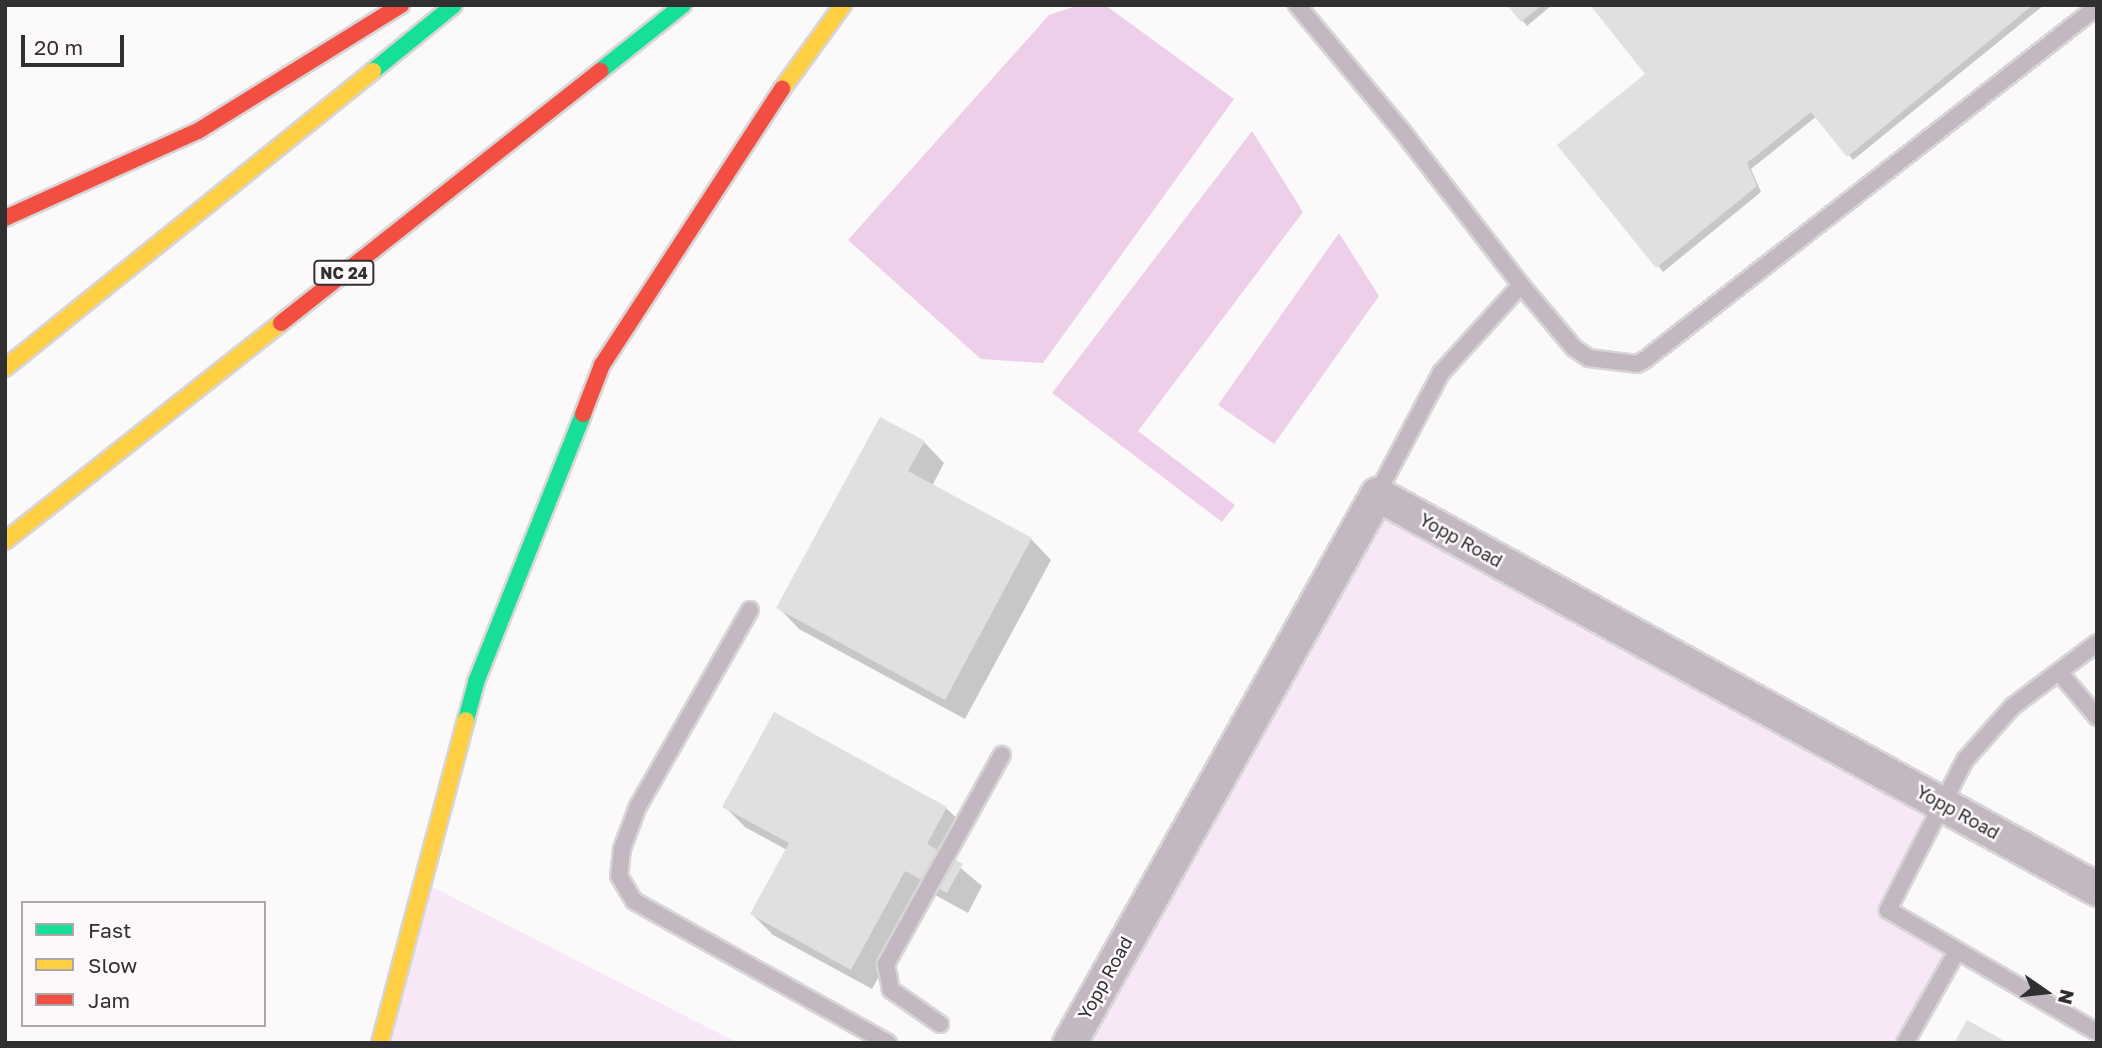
<!DOCTYPE html>
<html>
<head>
<meta charset="utf-8">
<style>
  body { margin:0 }
  #map { position:relative; width:2102px; height:1048px; overflow:hidden; background:#fbf9fa; font-family:"Golos Text",sans-serif }
  div>[style] { position:absolute }
  [style*='--x'] { left:calc(var(--x)*1px); top:calc(var(--y)*1px); width:calc(var(--w)*1px); rotate:calc(var(--a)*1deg) }
  .green>* { inset:0; background:#f8e7f6 }
  .water>* { inset:0; background:#eecfea }
  .shadow>* { inset:0; background:#0003 }
  .building>* { inset:0; background:#e1dfe0 }
  .roads { filter:drop-shadow(2px 0 #d7d5d6) drop-shadow(-2px 0 #d7d5d6) drop-shadow(0 2px #d7d5d6) drop-shadow(0 -2px #d7d5d6) }
  .lane>* { height:16px; margin:-8px; padding:0 8px; transform-origin:8px; border-radius:8px; background:#c3b8c1 }
  .street>* { height:33px; margin:-16.5px; padding:0 16.5px; transform-origin:16.5px; border-radius:16.5px; background:#c3b8c1 }
  .fast>* { height:16px; margin:-8px; padding:0 8px; transform-origin:8px; border-radius:8px; background:#16e098 }
  .slow>* { height:16px; margin:-8px; padding:0 8px; transform-origin:8px; border-radius:8px; background:#ffcf43 }
  .jam>* { height:16px; margin:-8px; padding:0 8px; transform-origin:8px; border-radius:8px; background:#f24e42 }
  span { translate:-50% -50%; white-space:nowrap; text-align:center; line-height:1.15; -webkit-text-stroke:5px #fcf8fb; paint-order:stroke }
  .shield-label span { padding:2px 5px; background:#fcf8fb; border:2px solid; border-radius:5px; -webkit-text-stroke-width:0 }
  .shield-label { font-size:16px; color:#313031; font-weight:700 }
  .street-label { font-size:18px; color:#313031 }
  .frame { position:absolute; inset:0; border:7px solid #313031; pointer-events:none }
  .legend { position:absolute; left:21px; top:901px; width:245px; height:126px; box-sizing:border-box; background:#fcf8fb; border:2px solid #aba8aa; margin:0; padding:9px 12px; list-style:none; font-size:21px; color:#313031 }
  .legend li { display:flex; align-items:center; gap:14px; height:35px }
  .legend b { width:35px; border:2px solid #aba8aa }
  .north { position:absolute; left:2011px; top:957px; width:70px; height:70px; -webkit-text-stroke:5px #fcf8fb; paint-order:stroke; rotate:104deg; font-size:19px; font-weight:700; line-height:28px; text-align:center; color:#313031 }
  .north::after { content:''; display:block; margin:auto; width:24px; height:32px; background:#313031; clip-path:polygon(50% 0,100% 100%,50% 72%,0 100%) }
  .scale { position:absolute; left:21px; top:35px; width:103px; height:32px; box-sizing:border-box; border:4px solid #313031; border-top:0; padding-left:9px; font-size:21px; line-height:24px; white-space:nowrap; color:#313031; -webkit-text-stroke:5px #fcf8fb; paint-order:stroke }
</style>
</head>
<body>
<div id="map">
  <div class="green">
    <div style="clip-path:polygon(1377px 494px,1942px 804px,1888px 910px,1957px 951px,1905px 1043px,1069px 1043px)"></div>
    <div style="clip-path:polygon(423px 882px,738px 1043px,380px 1043px)"></div>
  </div>
  <div class="water">
    <div style="clip-path:polygon(1079px 5px,1105px 5px,1234px 99px,1043px 363px,981px 359px,848px 240px,1049px 15px)"></div>
    <div style="clip-path:polygon(1252px 131px,1303px 212px,1138px 431px,1235px 505px,1222px 522px,1052px 393px)"></div>
    <div style="clip-path:polygon(1339px 233px,1379px 296px,1274px 444px,1218px 405px)"></div>
  </div>
  <div class="shadow">
    <div style="clip-path:polygon(1510px 5px,1552px 5px,1527px 26px)"></div>
    <div style="clip-path:polygon(1592px 5px,2044px 5px,1853px 160px,1817px 116px,1751px 169px,1761px 192px,1663px 272px,1560px 145px,1648px 74px)"></div>
    <div style="clip-path:polygon(924px 442px,944px 463px,932px 486px,1031px 539px,1051px 560px,965px 719px,799px 629px,779px 608px)"></div>
    <div style="clip-path:polygon(724px 806px,946px 808px,967px 828px,950px 859px,982px 886px,968px 913px,926px 890px,872px 989px,773px 935px,752px 914px,787px 850px,745px 827px)"></div>
  </div>
  <div class="building">
    <div style="clip-path:polygon(1507px 5px,1542px 5px,1521px 22px)"></div>
    <div style="clip-path:polygon(1590px 5px,2033px 5px,1847px 157px,1811px 112px,1747px 163px,1757px 186px,1656px 268px,1557px 145px,1645px 74px)"></div>
    <div style="clip-path:polygon(880px 417px,925px 441px,908px 471px,1032px 538px,945px 700px,776px 608px)"></div>
    <div style="clip-path:polygon(774px 712px,947px 807px,927px 844px,963px 864px,947px 893px,905px 871px,851px 970px,750px 914px,789px 843px,722px 807px)"></div>
    <div style="clip-path:polygon(1967px 1020px,2008px 1043px,1954px 1043px)"></div>
  </div>
  <div class="roads">
    <div class="lane">
      <div style="--x:1297;--y:5;--w:164;--a:50.2"></div>
      <div style="--x:1402;--y:131;--w:195;--a:52.3"></div>
      <div style="--x:1377;--y:494;--w:137;--a:-62.1"></div>
      <div style="--x:1441;--y:373;--w:119;--a:-47.7"></div>
      <div style="--x:1521;--y:285;--w:82;--a:49.9"></div>
      <div style="--x:1574;--y:348;--w:18;--a:34"></div>
      <div style="--x:1589;--y:358;--w:48;--a:7.1"></div>
      <div style="--x:1637;--y:364;--w:10;--a:-29"></div>
      <div style="--x:1646;--y:359;--w:572;--a:-37.97"></div>
      <div style="--x:750;--y:610;--w:226;--a:119.7"></div>
      <div style="--x:638;--y:806;--w:46;--a:110.4"></div>
      <div style="--x:622;--y:849;--w:27;--a:96"></div>
      <div style="--x:619;--y:876;--w:29;--a:59"></div>
      <div style="--x:634;--y:901;--w:291;--a:29.2"></div>
      <div style="--x:2097;--y:643;--w:105;--a:143.1"></div>
      <div style="--x:2013;--y:706;--w:72;--a:131.6"></div>
      <div style="--x:1965;--y:760;--w:169;--a:117.2"></div>
      <div style="--x:1888;--y:910;--w:242;--a:30.3"></div>
      <div style="--x:2059;--y:672;--w:59;--a:49.8"></div>
      <div style="--x:940;--y:1024;--w:60;--a:-145.2"></div>
      <div style="--x:891;--y:990;--w:26;--a:-101"></div>
      <div style="--x:886;--y:964;--w:239;--a:-61"></div>
      <div style="--x:1905;--y:1043;--w:106;--a:-60.5"></div>
    </div>
    <div class="street">
      <div style="--x:1069;--y:1043;--w:629;--a:-60.71"></div>
      <div style="--x:1377;--y:494;--w:821;--a:28.75"></div>
    </div>
    <div class="fast">
      <div style="--x:373;--y:71;--w:104;--a:-39.2"></div>
      <div style="--x:600;--y:71;--w:106;--a:-38.5"></div>
      <div style="--x:466;--y:720;--w:39;--a:-75"></div>
      <div style="--x:476;--y:682;--w:289;--a:-68.2"></div>
    </div>
    <div class="slow">
      <div style="--x:782;--y:89;--w:104;--a:-54"></div>
      <div style="--x:5;--y:368;--w:473;--a:-38.9"></div>
      <div style="--x:5;--y:541;--w:352;--a:-38.3"></div>
      <div style="--x:380;--y:1043;--w:334;--a:-75.1"></div>
    </div>
    <div class="jam">
      <div style="--x:5;--y:218;--w:212;--a:-24.3"></div>
      <div style="--x:198;--y:131;--w:239;--a:-31.8"></div>
      <div style="--x:281;--y:323;--w:407;--a:-38.3"></div>
      <div style="--x:583;--y:414;--w:53;--a:-68.8"></div>
      <div style="--x:602;--y:365;--w:330;--a:-56.9"></div>
    </div>
  </div>
  <div class="shield-label">
    <span style="left:344px;top:273px">NC 24</span>
  </div>
  <div class="street-label">
    <span style="left:1461px;top:540px;rotate:29deg">Yopp Road</span>
    <span style="left:1958px;top:812px;rotate:29deg">Yopp Road</span>
    <span style="left:1105px;top:978px;rotate:-61deg">Yopp Road</span>
  </div>
  <div class="frame"></div>
  <ul class="legend">
  <li><b style="height:9px;background:#16e098"></b>Fast</li>
  <li><b style="height:9px;background:#ffcf43"></b>Slow</li>
  <li><b style="height:9px;background:#f24e42"></b>Jam</li>
  </ul>
  <div class="north">N</div>
  <div class="scale">20 m</div>
</div>
</body>
</html>
